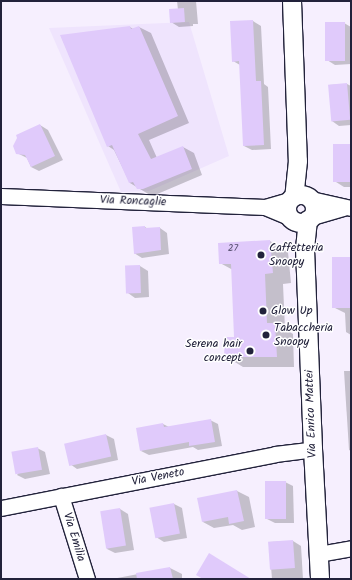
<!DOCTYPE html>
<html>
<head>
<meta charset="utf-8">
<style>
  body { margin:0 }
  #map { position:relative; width:352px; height:580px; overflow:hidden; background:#f6effe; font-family:Kalam,sans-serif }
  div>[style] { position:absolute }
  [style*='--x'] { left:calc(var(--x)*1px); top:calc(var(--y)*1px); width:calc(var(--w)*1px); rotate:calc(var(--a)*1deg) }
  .built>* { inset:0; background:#efe4fd }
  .shadow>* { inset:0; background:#0003 }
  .building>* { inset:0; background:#e0cafb; transform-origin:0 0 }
  .roads { filter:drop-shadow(1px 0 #22223b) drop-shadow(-1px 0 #22223b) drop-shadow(0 1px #22223b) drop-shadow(0 -1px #22223b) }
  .minor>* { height:15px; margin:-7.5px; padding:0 7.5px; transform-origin:7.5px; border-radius:7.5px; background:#fff }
  .tertiary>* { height:18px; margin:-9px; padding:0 9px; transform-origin:9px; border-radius:9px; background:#fff }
  .tertiary>.ring { margin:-9px; padding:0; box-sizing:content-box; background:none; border:18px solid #fff; border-radius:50% }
  .dots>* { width:11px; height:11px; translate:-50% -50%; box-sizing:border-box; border:2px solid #fff; border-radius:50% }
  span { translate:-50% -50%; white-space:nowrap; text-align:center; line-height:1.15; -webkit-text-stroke:3px #fff; paint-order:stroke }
  .number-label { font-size:10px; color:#524c6b }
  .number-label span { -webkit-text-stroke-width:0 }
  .street-label { font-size:12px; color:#22223b }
  .poi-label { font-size:12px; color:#22223b }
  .left { translate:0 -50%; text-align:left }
  .right { translate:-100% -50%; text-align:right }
  .frame { position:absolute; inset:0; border:2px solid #22223b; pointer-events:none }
</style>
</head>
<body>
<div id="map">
  <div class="built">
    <div style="clip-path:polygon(189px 22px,229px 156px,149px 191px,121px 192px,49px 28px)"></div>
  </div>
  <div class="shadow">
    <div style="clip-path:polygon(177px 1px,196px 1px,198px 24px,193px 24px,193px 26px,179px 27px,171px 22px,178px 10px)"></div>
    <div style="clip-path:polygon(253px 21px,261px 26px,264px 84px,268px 87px,271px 149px,252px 150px,244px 146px,240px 65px,233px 61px,231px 22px)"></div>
    <div style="clip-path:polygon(344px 23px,351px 27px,351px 64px,335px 65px,327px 60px)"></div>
    <div style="clip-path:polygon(130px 27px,133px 29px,139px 27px,151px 33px,189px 123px,149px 140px,157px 158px,183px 147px,194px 153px,202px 175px,155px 195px,150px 195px,130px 183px,114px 150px,108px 146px,61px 36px)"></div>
    <div style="clip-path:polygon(347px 84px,351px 86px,351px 125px,339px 126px,332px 121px,329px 85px)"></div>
    <div style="clip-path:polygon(40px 125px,48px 130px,63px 160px,39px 171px,31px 167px,27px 158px,17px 153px)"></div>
    <div style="clip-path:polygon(351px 145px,351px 187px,344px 187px,336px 182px)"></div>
    <div style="clip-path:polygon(145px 227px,148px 229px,160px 228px,167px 233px,169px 254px,142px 258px,134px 253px)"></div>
    <div style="clip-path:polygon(270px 241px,288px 252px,291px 283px,283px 284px,285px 329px,293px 334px,294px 367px,243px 367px,225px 356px,235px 338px,233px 270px,220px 263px,219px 244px)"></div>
    <div style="clip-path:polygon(351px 258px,351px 335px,346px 332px,345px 313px,335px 308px)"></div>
    <div style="clip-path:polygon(140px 266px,148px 271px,149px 297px,135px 298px,128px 293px)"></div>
    <div style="clip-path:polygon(344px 371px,351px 371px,351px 451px,349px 450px)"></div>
    <div style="clip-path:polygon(210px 420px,218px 424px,222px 446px,198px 450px,193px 447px,149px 455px,141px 451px,163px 424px,169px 427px)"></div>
    <div style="clip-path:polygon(106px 435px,114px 439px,118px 460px,77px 469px,70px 464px)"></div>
    <div style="clip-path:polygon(37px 448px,45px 452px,50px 474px,25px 479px,17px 475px)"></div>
    <div style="clip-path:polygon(285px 482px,293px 486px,294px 523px,275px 523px,267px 519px)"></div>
    <div style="clip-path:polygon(237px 491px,249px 497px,255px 527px,242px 530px,233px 525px,214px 528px,203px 522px,198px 499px)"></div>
    <div style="clip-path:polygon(174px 504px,182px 508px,187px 538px,164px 542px,156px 537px)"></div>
    <div style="clip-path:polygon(120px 509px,128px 514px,134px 550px,115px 553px,107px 549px)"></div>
    <div style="clip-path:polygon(293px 541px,301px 546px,303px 579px,272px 579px,269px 542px)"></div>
    <div style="clip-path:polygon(170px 568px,182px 574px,182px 579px,112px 579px)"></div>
  </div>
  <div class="building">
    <div style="left:184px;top:8px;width:14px;height:15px;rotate:86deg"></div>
    <div style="clip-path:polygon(253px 20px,256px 81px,261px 81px,264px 145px,243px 146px,239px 61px,232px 62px,230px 21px)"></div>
    <div style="left:325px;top:22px;width:20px;height:39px"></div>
    <div style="clip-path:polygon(130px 26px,131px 29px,139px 26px,178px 116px,138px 134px,151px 159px,183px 146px,192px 169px,143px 189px,137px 189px,133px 182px,129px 183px,112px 145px,107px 147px,60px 35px)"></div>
    <div style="left:347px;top:83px;width:37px;height:19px;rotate:85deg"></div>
    <div style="clip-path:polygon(40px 124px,55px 156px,31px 167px,25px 155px,16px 154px,13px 146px,17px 138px,16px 135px)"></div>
    <div style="left:351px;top:144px;width:38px;height:18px;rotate:90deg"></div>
    <div style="clip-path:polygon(145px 226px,145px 228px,160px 227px,161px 250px,134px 254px,132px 227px)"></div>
    <div style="clip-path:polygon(270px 240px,273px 273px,265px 274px,267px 323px,275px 323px,277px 357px,224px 357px,225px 337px,234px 337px,231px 264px,219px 264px,218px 243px)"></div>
    <div style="left:351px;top:257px;width:51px;height:19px;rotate:90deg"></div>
    <div style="left:140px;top:265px;width:28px;height:15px;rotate:88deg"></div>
    <div style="clip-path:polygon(211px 419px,215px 442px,189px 446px,189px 442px,140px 451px,136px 428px,163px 423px,164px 427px)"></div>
    <div style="left:106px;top:434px;width:23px;height:43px;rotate:77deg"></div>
    <div style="left:38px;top:447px;width:23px;height:27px;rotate:80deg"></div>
    <div style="left:265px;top:481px;width:21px;height:38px"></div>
    <div style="clip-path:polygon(237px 490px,244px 521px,229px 524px,228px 517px,202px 522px,197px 498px)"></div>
    <div style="left:174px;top:503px;width:31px;height:25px;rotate:79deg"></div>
    <div style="left:120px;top:508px;width:38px;height:20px;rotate:81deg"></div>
    <div style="left:293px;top:540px;width:28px;height:25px;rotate:86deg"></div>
    <div style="clip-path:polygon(209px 553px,251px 579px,203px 579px,196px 575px)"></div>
    <div style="clip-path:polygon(170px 567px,173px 579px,137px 579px,136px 573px)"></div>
  </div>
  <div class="roads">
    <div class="minor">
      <div style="--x:1;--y:196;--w:264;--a:2.4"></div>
      <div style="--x:265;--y:207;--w:26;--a:-16"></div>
      <div style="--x:311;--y:199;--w:41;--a:12.7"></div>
      <div style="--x:265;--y:207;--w:28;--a:23"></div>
      <div style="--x:312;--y:217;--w:33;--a:-16"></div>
      <div style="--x:61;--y:496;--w:87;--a:72.6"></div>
      <div style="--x:1;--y:508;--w:279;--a:-11.1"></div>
      <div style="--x:275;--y:454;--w:38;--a:-7"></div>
      <div style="--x:318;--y:554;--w:34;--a:-10"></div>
    </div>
    <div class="tertiary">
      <div style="--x:292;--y:1;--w:160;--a:87.9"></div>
      <div style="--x:298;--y:161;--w:36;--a:96"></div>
      <div class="ring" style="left:287px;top:195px;width:10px;height:10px"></div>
      <div style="--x:308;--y:220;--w:29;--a:96"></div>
      <div style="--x:305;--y:249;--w:200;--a:87.7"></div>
      <div style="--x:313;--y:449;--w:130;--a:86.9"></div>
    </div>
  </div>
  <div class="dots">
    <div style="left:261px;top:255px;background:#22223b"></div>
    <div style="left:263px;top:311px;background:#22223b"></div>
    <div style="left:266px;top:335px;background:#22223b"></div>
    <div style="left:250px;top:351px;background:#22223b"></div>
  </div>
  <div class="number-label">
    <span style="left:233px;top:249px">27</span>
  </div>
  <div class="street-label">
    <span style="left:133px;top:201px;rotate:2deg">Via Roncaglie</span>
    <span style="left:311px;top:414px;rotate:-92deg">Via Enrico Mattei</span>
    <span style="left:158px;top:477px;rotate:-11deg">Via Veneto</span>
    <span style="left:74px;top:537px;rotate:73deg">Via Emilia</span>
  </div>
  <div class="poi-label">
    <span class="left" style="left:269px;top:255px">Caffetteria<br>Snoopy</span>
    <span class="left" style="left:271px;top:311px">Glow Up</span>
    <span class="left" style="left:274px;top:335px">Tabaccheria<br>Snoopy</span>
    <span class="right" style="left:242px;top:351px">Serena hair<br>concept</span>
  </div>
  <div class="frame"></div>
</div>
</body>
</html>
